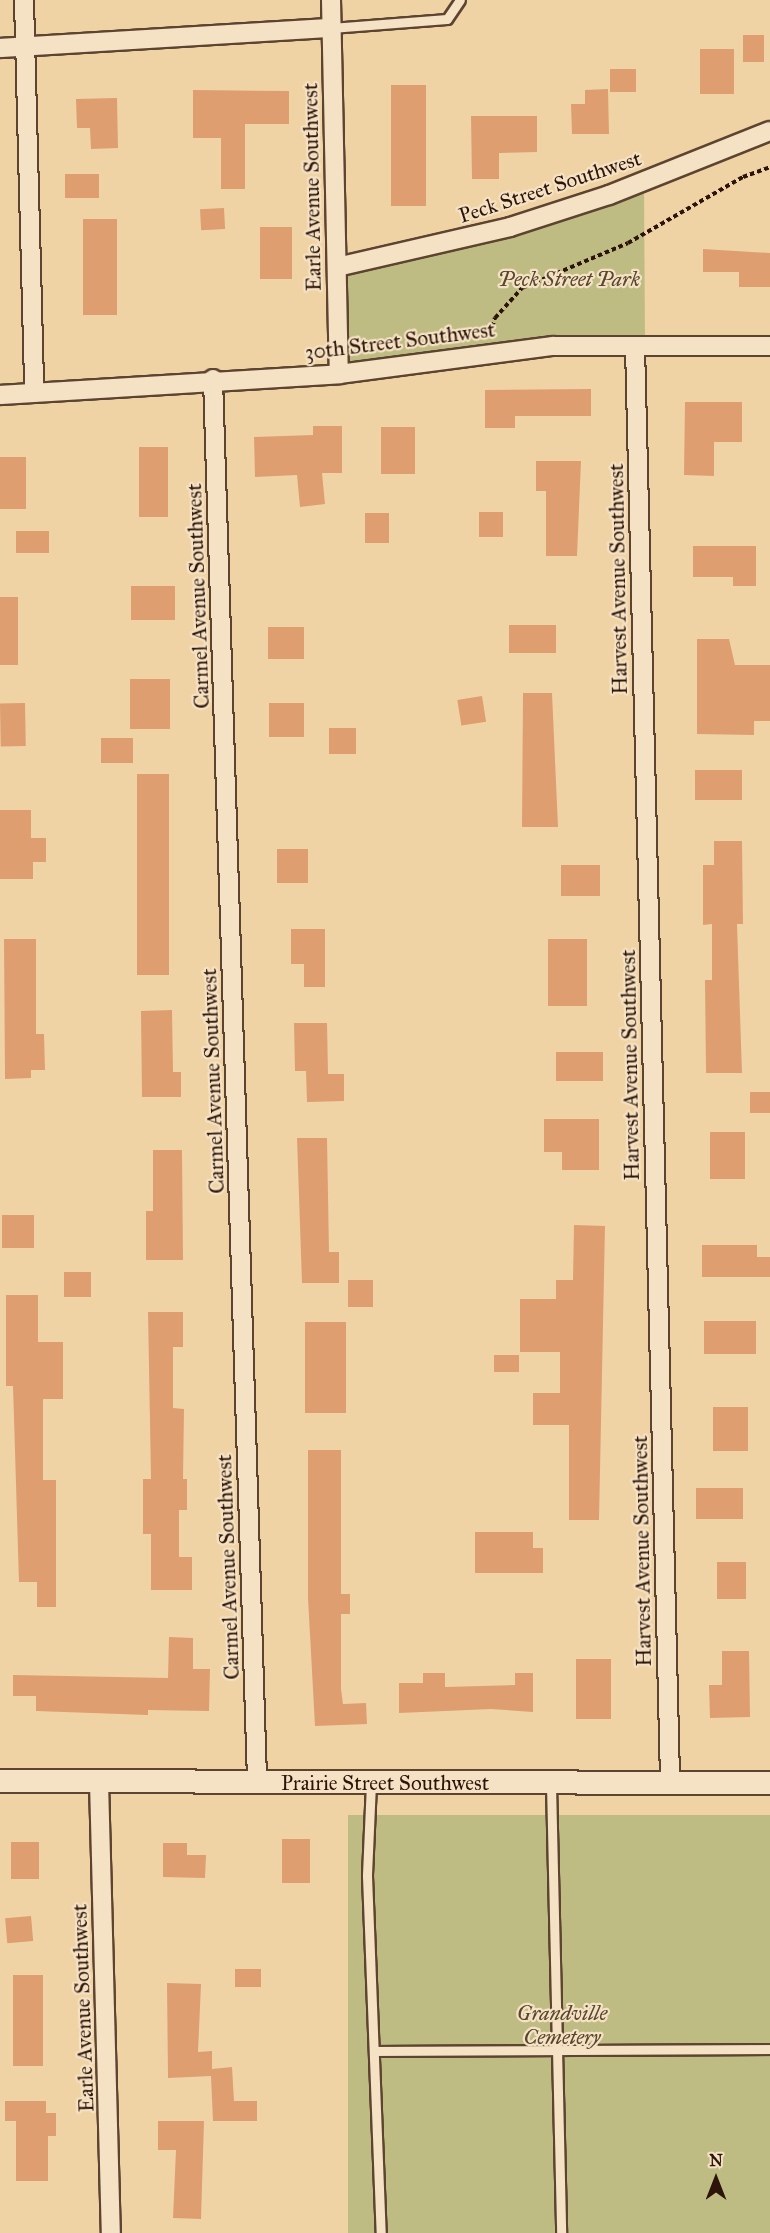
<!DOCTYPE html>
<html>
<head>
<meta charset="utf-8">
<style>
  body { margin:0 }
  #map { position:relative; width:770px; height:2233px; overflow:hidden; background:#f0d3a5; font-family:"IM FELL Great Primer",serif }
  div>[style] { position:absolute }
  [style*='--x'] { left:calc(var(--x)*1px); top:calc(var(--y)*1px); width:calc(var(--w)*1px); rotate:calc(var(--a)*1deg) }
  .green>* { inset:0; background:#bebb83; transform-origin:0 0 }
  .building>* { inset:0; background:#de9e70; transform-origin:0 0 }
  .path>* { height:4px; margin-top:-2px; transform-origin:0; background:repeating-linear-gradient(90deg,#2c140a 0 4.5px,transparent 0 7.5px) }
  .roads { filter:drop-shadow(2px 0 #5d4431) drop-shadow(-2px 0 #5d4431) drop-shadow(0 2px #5d4431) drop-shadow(0 -2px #5d4431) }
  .service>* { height:9px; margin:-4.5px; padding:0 4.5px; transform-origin:4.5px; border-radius:4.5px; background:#f5e2c4 }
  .minor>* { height:18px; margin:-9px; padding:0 9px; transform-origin:9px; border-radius:9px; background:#f5e2c4 }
  .tertiary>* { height:22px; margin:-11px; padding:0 11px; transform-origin:11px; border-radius:11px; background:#f5e2c4 }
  span { translate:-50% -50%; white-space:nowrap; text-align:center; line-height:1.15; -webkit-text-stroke:4.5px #f5e2c4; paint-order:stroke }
  .street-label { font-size:21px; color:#2c140a }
  .park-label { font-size:21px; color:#58462e; font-style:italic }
  .north { position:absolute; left:686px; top:2149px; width:60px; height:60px; -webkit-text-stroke:4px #f5e2c4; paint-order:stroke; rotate:0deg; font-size:16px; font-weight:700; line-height:24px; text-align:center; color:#2c140a }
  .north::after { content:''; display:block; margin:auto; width:21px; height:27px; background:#2c140a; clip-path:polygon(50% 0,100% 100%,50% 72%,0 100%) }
</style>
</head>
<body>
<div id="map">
  <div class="green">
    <div style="clip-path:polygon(644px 182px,645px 346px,339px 374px,337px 267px)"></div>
    <div style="left:770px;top:1815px;width:418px;height:422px;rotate:90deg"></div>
  </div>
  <div class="building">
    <div style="left:743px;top:35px;width:21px;height:27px"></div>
    <div style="left:700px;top:49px;width:34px;height:45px"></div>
    <div style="left:610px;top:69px;width:26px;height:23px"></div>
    <div style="left:391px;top:85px;width:35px;height:121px"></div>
    <div style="clip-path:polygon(608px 89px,609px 134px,572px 134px,571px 104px,585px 104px,585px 90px)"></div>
    <div style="clip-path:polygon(193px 90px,289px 91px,289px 124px,245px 124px,245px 189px,221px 189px,221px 138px,193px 138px)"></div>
    <div style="clip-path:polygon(117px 98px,118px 148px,91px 149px,90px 128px,77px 128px,76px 99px)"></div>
    <div style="clip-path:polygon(471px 116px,537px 116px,537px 152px,499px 153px,499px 179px,472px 179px)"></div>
    <div style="left:65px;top:174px;width:34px;height:24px"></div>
    <div style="left:224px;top:208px;width:21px;height:24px;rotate:87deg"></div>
    <div style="left:83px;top:219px;width:34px;height:96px"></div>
    <div style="left:260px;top:227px;width:32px;height:52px"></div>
    <div style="clip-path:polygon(703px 249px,770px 253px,770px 287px,739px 287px,739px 272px,703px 272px)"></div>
    <div style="clip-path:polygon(591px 389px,591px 416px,515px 416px,515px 428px,485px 428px,485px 390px)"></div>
    <div style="clip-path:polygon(685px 402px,742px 402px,742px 442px,714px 442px,714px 476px,684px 475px)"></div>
    <div style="clip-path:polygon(313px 426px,342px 426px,342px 473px,322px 473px,325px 504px,300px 507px,297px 475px,255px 477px,254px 437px,313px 435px)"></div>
    <div style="left:381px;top:427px;width:34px;height:47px"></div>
    <div style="left:139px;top:447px;width:29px;height:70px"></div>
    <div style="left:0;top:457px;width:26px;height:52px"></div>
    <div style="clip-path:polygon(536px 461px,581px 461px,577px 556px,546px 556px,546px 491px,536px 491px)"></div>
    <div style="left:479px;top:512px;width:24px;height:25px"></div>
    <div style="left:365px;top:513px;width:24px;height:30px"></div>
    <div style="left:16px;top:531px;width:33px;height:22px"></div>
    <div style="clip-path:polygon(693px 546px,756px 546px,756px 586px,733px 586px,733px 577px,693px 577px)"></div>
    <div style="left:131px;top:586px;width:44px;height:34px"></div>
    <div style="left:0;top:597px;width:18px;height:68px"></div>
    <div style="left:509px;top:625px;width:47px;height:28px"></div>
    <div style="left:268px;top:627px;width:36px;height:32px"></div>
    <div style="clip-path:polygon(697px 639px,729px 639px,735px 665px,770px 665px,770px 721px,754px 721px,754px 735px,697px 734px)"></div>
    <div style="left:130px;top:679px;width:40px;height:50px"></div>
    <div style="clip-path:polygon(523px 693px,552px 693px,558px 827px,522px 827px)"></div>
    <div style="left:482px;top:696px;width:26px;height:25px;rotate:81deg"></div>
    <div style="left:25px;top:703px;width:43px;height:25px;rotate:89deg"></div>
    <div style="left:269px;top:703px;width:35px;height:34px"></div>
    <div style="left:329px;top:728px;width:27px;height:26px"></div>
    <div style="left:101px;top:738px;width:32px;height:25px"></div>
    <div style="left:695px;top:770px;width:47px;height:30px"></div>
    <div style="left:137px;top:774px;width:32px;height:201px"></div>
    <div style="clip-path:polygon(0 810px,31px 810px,31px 838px,46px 838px,46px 862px,33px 862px,33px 879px,0 879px)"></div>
    <div style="clip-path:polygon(714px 841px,742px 841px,743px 924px,737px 924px,742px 1073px,706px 1073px,705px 980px,712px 980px,712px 924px,703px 925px,703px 865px,714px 865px)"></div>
    <div style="left:277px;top:849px;width:31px;height:34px"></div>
    <div style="left:561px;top:865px;width:39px;height:31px"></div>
    <div style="clip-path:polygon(291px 929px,325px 929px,325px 987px,304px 987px,304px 964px,291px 964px)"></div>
    <div style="clip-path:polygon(4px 939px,36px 939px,36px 1034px,44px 1034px,45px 1070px,31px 1070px,31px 1078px,5px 1079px)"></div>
    <div style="left:548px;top:939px;width:39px;height:67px"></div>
    <div style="clip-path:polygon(172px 1010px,173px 1072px,181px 1072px,181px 1097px,142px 1097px,141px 1011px)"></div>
    <div style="clip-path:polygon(294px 1023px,327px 1023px,328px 1074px,344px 1074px,344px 1101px,307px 1102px,306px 1071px,295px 1071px)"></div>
    <div style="left:556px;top:1052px;width:47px;height:29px"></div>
    <div style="left:750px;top:1092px;width:20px;height:21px"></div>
    <div style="clip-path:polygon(544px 1119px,599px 1119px,599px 1170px,562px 1170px,562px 1152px,544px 1152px)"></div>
    <div style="left:710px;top:1132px;width:35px;height:47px"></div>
    <div style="clip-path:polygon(297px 1138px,327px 1138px,329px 1252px,339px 1252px,339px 1283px,302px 1283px)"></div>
    <div style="clip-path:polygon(153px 1150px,182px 1150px,183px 1260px,146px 1260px,146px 1211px,153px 1211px)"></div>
    <div style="left:2px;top:1215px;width:32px;height:33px"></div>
    <div style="clip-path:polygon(574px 1225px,605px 1226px,599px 1520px,569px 1520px,569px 1425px,533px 1425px,533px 1393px,560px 1393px,560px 1352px,520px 1352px,520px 1299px,556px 1299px,556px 1280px,573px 1280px)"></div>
    <div style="clip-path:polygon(702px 1245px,757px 1245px,757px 1257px,770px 1257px,770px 1277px,702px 1277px)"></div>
    <div style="left:64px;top:1272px;width:27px;height:25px"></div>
    <div style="left:348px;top:1280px;width:25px;height:27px"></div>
    <div style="clip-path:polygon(6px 1295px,38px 1295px,38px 1342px,63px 1342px,63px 1399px,43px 1399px,43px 1480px,56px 1480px,56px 1607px,37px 1607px,37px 1582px,19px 1582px,13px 1386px,6px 1386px)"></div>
    <div style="clip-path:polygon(148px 1312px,183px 1312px,183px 1347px,173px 1347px,173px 1408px,184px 1409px,183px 1479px,187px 1479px,187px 1510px,179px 1510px,179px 1557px,192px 1557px,192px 1590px,151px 1590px,151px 1534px,143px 1534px,143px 1479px,151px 1479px)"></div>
    <div style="left:704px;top:1321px;width:52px;height:33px"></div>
    <div style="left:305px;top:1322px;width:41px;height:91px"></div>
    <div style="left:494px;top:1355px;width:25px;height:17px"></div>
    <div style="left:713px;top:1407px;width:35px;height:44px"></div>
    <div style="clip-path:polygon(308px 1450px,341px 1450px,341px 1594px,350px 1594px,350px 1614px,341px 1614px,341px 1689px,343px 1704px,366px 1703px,367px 1724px,315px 1726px,308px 1598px)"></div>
    <div style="left:696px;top:1488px;width:47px;height:31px"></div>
    <div style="clip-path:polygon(475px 1532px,533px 1532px,533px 1548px,543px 1548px,543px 1573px,475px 1573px)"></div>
    <div style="left:717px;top:1562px;width:29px;height:37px"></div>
    <div style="clip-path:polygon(169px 1637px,193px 1638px,193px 1669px,210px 1669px,209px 1711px,148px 1710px,148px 1715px,36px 1711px,36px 1696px,13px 1696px,13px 1675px,168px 1678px)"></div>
    <div style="clip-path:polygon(722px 1651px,749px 1651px,750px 1717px,710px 1718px,709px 1685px,722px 1685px)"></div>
    <div style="left:576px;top:1659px;width:35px;height:60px"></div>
    <div style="clip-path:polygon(423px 1673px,445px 1673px,445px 1687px,515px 1685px,515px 1673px,533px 1673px,533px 1712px,491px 1709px,399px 1713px,399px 1683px,423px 1683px)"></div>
    <div style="left:282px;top:1839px;width:28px;height:44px"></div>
    <div style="left:11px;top:1842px;width:28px;height:37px"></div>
    <div style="clip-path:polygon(163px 1843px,187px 1843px,187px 1855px,206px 1855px,205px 1878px,163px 1877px)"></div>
    <div style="left:31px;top:1916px;width:25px;height:26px;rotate:85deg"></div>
    <div style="left:235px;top:1969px;width:26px;height:18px"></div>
    <div style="left:13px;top:1975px;width:30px;height:91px"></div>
    <div style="clip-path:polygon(167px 1983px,201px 1984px,198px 2052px,212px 2051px,212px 2069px,232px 2067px,234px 2101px,257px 2101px,257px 2121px,213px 2121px,211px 2076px,168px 2078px)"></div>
    <div style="clip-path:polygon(5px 2101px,46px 2101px,46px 2113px,56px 2113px,56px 2136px,48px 2136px,48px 2181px,16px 2181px,16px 2121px,5px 2121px)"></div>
    <div style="clip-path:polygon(158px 2121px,204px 2121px,201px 2219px,173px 2218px,176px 2150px,158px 2150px)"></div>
  </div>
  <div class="path">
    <div style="--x:490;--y:334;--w:17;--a:-73"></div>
    <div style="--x:495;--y:318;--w:40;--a:-48"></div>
    <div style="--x:522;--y:288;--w:115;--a:-23"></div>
    <div style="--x:628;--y:243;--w:133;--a:-29.9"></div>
    <div style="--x:743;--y:177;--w:29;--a:-20"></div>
  </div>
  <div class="roads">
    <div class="service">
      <div style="--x:331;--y:28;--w:116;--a:-4.4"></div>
      <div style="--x:447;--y:19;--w:23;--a:-56"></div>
      <div style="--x:371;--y:1783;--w:93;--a:92.5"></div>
      <div style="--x:367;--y:1876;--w:357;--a:87.8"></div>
      <div style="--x:551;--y:1784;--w:449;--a:88.7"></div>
      <div style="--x:376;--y:2051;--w:394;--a:-0.3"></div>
    </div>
    <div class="minor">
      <div style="--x:24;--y:0;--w:392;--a:88.5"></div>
      <div style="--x:331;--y:0;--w:374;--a:88.8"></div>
      <div style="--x:0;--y:48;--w:332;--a:-3.5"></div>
      <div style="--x:337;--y:267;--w:178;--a:-13"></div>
      <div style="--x:510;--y:227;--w:104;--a:-17.9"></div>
      <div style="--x:609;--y:195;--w:173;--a:-21.7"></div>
      <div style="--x:635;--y:346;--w:1437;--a:88.6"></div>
      <div style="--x:213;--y:379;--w:1404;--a:88.2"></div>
      <div style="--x:0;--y:395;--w:340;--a:-3.5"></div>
      <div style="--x:339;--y:374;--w:216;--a:-7.5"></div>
      <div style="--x:553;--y:346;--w:217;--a:0"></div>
      <div style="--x:99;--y:1782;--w:451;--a:88.5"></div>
    </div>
    <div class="tertiary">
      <div style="--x:0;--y:1781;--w:770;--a:0.15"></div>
    </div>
  </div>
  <div class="street-label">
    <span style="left:312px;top:187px;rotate:-91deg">Earle Avenue Southwest</span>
    <span style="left:550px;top:187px;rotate:-18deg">Peck Street Southwest</span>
    <span style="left:400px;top:341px;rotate:-7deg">30th Street Southwest</span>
    <span style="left:618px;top:579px;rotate:-91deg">Harvest Avenue Southwest</span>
    <span style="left:198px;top:596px;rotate:-92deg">Carmel Avenue Southwest</span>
    <span style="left:630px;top:1065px;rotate:-91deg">Harvest Avenue Southwest</span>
    <span style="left:213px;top:1081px;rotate:-92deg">Carmel Avenue Southwest</span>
    <span style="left:642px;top:1551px;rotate:-91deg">Harvest Avenue Southwest</span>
    <span style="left:228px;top:1567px;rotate:-92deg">Carmel Avenue Southwest</span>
    <span style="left:385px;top:1783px">Prairie Street Southwest</span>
    <span style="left:83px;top:2008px;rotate:-92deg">Earle Avenue Southwest</span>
  </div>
  <div class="park-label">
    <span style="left:569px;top:279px">Peck Street Park</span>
    <span style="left:562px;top:2025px">Grandville<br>Cemetery</span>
  </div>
  <div class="north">N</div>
</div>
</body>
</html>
